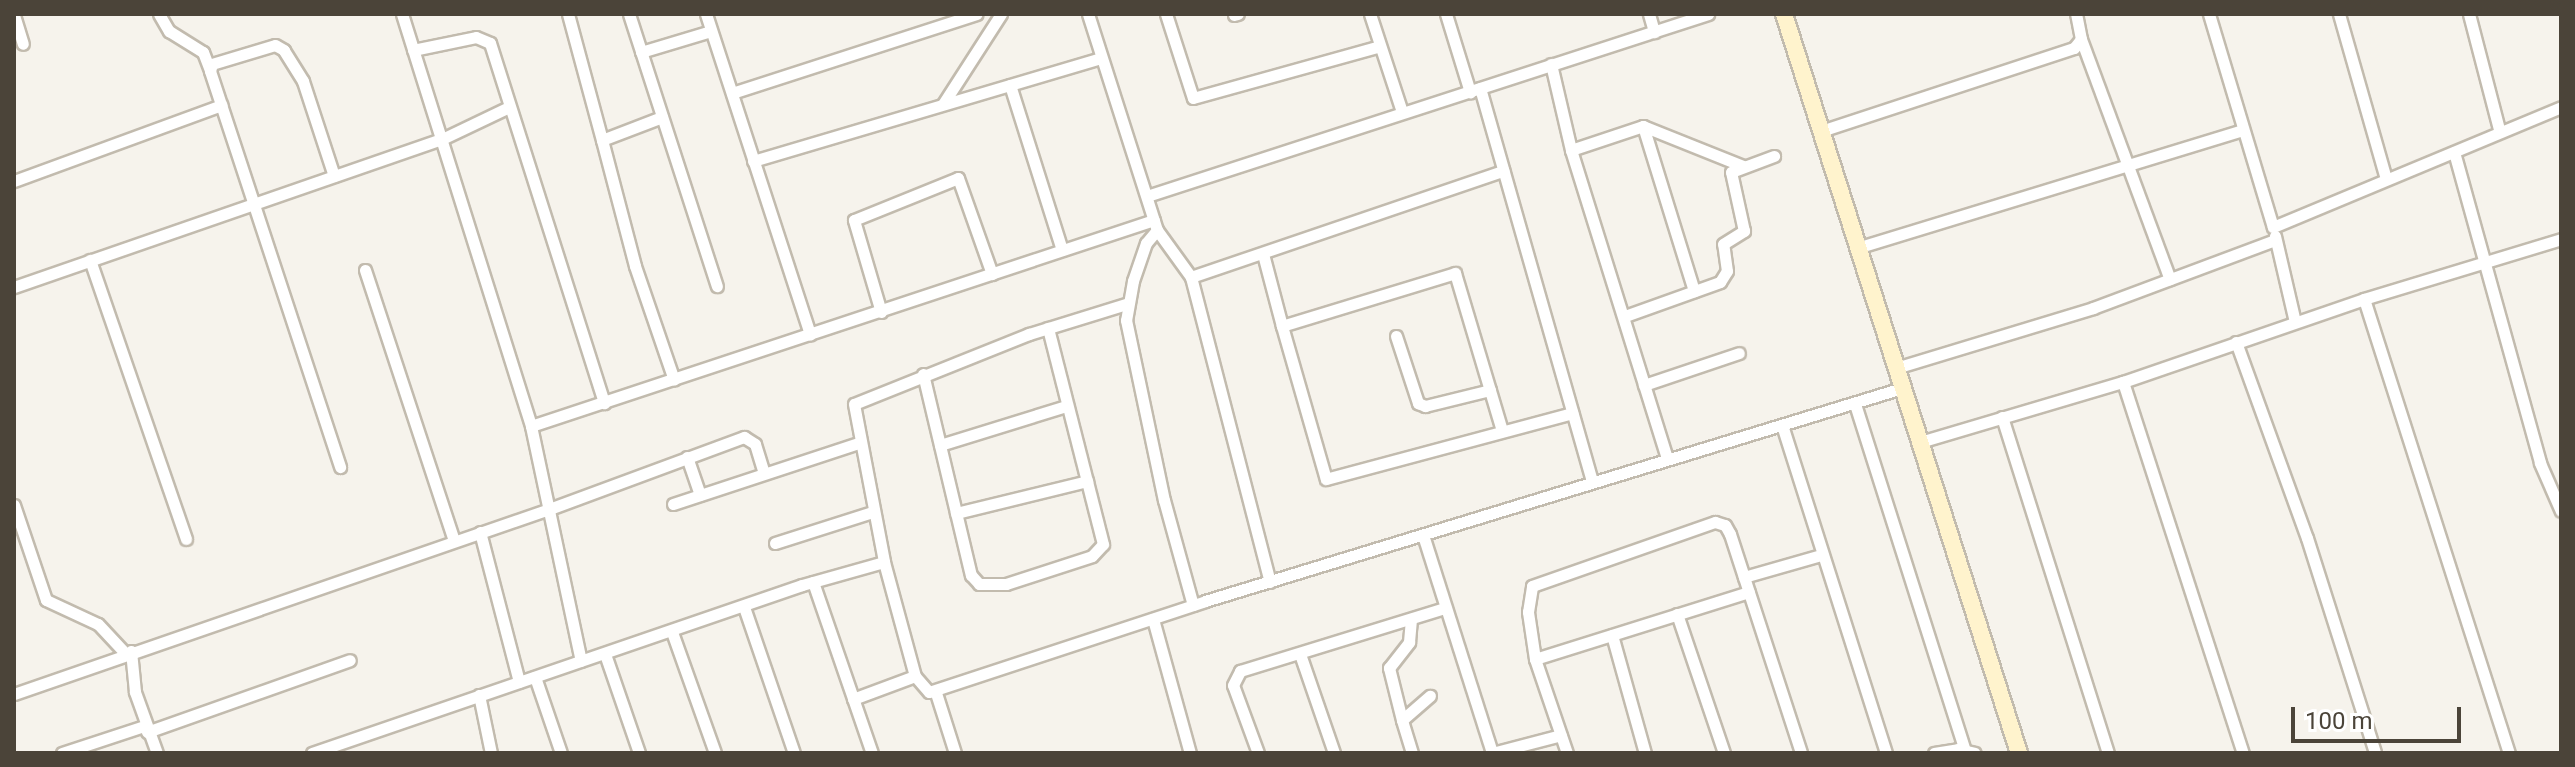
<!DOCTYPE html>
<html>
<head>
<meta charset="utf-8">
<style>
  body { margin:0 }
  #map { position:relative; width:2575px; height:767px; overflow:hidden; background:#f6f3ec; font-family:Roboto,sans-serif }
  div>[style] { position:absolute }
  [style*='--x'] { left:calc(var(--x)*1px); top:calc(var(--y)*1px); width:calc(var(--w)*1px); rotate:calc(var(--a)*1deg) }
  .roads { filter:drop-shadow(2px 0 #c2bbae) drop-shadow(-2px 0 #c2bbae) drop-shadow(0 2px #c2bbae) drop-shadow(0 -2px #c2bbae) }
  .street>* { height:11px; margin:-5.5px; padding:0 5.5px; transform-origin:5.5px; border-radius:5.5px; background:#fff }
  .secondary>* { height:16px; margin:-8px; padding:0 8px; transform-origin:8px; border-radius:8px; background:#fff3cd }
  span { translate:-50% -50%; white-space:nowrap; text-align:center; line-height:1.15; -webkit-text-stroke:7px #fff; paint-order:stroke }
  .frame { position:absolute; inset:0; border:16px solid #4b4439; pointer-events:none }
  .scale { position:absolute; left:2291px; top:707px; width:170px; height:36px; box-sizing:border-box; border:4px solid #4b4439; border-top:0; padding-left:10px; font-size:24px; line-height:28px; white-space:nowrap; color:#4b4439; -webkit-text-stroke:6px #fff; paint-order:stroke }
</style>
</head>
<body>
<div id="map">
  <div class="roads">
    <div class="street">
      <div style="--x:159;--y:14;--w:20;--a:60"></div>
      <div style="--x:169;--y:31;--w:40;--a:32"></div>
      <div style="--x:203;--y:52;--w:19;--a:69"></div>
      <div style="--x:402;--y:14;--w:432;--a:72.6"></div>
      <div style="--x:531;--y:426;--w:240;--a:78"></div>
      <div style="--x:568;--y:14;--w:131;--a:74.9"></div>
      <div style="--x:629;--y:14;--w:286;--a:72.1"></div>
      <div style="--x:706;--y:14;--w:337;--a:72"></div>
      <div style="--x:1088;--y:14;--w:227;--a:72.3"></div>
      <div style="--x:1157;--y:230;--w:58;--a:54.1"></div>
      <div style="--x:1191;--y:277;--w:315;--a:75.5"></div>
      <div style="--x:1166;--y:14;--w:88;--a:72.2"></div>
      <div style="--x:1193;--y:98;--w:194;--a:-15.5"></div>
      <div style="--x:1370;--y:14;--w:103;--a:71.9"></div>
      <div style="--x:1446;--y:14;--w:82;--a:72.9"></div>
      <div style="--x:1649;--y:14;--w:19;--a:74"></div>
      <div style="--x:2209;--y:14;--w:222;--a:73.3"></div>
      <div style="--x:2273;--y:227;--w:312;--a:-22.6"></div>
      <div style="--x:2339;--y:14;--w:168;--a:74.1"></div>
      <div style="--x:2469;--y:14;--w:119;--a:75.4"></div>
      <div style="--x:14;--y:15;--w:30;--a:73"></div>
      <div style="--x:1234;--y:15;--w:4;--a:-14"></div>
      <div style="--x:2081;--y:39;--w:256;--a:69.7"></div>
      <div style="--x:413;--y:50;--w:64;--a:-11.7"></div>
      <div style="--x:476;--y:37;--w:15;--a:23"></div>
      <div style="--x:490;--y:43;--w:378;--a:72.4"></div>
      <div style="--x:641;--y:52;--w:73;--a:-16.7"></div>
      <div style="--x:1551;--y:64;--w:88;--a:76.9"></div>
      <div style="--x:1571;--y:150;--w:323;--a:72.7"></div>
      <div style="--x:1010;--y:85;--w:173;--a:72.5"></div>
      <div style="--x:1480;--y:88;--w:410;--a:74.1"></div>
      <div style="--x:732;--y:93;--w:257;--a:-17.9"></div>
      <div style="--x:943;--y:104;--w:107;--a:-57.2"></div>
      <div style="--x:662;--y:117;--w:64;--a:159"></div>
      <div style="--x:602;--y:140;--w:130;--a:75.3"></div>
      <div style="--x:635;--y:266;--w:120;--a:71.1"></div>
      <div style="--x:1643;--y:126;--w:173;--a:72.8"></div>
      <div style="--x:1821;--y:131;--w:266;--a:-18.2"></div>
      <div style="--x:2074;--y:48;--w:11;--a:-52"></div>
      <div style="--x:2081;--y:39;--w:25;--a:-101"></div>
      <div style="--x:1571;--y:150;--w:76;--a:-18.4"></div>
      <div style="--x:1643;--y:126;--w:108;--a:21.8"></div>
      <div style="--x:2454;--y:152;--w:323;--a:74.5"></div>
      <div style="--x:2540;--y:463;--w:52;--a:66.4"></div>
      <div style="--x:753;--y:161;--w:362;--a:-16.5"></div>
      <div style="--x:334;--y:176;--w:100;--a:-108.1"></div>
      <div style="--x:303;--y:81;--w:36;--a:-122"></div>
      <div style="--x:284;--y:50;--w:10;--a:-151"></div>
      <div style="--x:275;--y:45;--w:66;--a:163.2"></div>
      <div style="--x:212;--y:64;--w:7;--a:106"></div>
      <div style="--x:210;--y:71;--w:417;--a:71.8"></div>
      <div style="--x:14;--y:181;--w:221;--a:-20.1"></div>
      <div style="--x:1147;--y:196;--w:590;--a:-17.97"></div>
      <div style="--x:1157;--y:230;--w:17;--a:130"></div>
      <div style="--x:1146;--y:243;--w:40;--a:108.9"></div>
      <div style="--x:1133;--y:281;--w:40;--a:100"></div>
      <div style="--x:1126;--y:320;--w:184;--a:78.1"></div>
      <div style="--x:1164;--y:500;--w:109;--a:74.6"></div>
      <div style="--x:2275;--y:236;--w:88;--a:76.9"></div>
      <div style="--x:1857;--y:248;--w:403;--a:-17"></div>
      <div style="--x:1263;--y:254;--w:74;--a:75.2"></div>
      <div style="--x:1282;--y:326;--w:181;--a:-17"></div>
      <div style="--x:1455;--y:273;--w:165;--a:73.4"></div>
      <div style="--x:90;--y:260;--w:295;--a:71"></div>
      <div style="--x:365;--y:270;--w:285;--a:71.8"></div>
      <div style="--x:1191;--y:277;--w:330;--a:-18.8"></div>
      <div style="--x:14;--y:287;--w:453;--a:-19.1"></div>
      <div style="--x:442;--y:139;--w:74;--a:-25.5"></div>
      <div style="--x:2364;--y:299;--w:477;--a:72.3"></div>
      <div style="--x:1126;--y:304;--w:102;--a:162.8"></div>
      <div style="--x:1029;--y:334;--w:188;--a:158.2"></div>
      <div style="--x:854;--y:404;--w:161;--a:79.2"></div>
      <div style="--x:884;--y:562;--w:118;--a:74.8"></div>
      <div style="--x:915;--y:676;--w:21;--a:49"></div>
      <div style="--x:929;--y:692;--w:291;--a:-18.2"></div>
      <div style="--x:1205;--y:601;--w:729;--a:-16.99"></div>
      <div style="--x:881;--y:312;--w:96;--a:-106.4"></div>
      <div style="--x:854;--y:220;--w:112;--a:-22"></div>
      <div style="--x:958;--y:178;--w:102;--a:70.5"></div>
      <div style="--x:1625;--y:316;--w:101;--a:-19.7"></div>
      <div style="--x:1720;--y:282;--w:13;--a:-58"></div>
      <div style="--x:1727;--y:271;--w:27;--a:-98"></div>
      <div style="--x:1723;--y:244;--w:25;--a:-32"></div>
      <div style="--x:1744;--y:231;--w:60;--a:-102.4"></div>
      <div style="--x:1731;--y:172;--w:46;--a:-20.4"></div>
      <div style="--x:1282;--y:326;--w:159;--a:74"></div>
      <div style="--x:1326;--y:479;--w:255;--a:-15"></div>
      <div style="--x:1396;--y:336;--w:71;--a:71.8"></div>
      <div style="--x:1418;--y:403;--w:8;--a:23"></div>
      <div style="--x:1425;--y:406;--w:67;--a:-13.8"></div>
      <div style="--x:2236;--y:342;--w:208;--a:70.1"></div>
      <div style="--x:2307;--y:538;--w:225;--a:72.4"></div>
      <div style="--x:1896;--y:368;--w:206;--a:-16.9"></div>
      <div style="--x:2093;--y:308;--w:194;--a:-20.5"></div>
      <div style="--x:923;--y:374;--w:207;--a:76.6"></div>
      <div style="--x:971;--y:575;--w:12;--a:48"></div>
      <div style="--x:979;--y:584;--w:27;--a:0"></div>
      <div style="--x:1006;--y:584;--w:90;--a:-18"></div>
      <div style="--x:1092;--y:556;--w:16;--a:-47"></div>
      <div style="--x:1103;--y:544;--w:223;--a:-104.3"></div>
      <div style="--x:2123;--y:382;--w:390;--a:72.1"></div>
      <div style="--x:1644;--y:385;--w:100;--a:-18.6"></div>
      <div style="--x:1855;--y:404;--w:366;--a:72.4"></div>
      <div style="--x:2002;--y:417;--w:352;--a:72.5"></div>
      <div style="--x:1782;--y:425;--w:344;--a:72.4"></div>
      <div style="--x:531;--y:426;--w:656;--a:-18.3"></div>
      <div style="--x:1920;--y:442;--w:212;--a:-16.5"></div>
      <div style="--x:2123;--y:382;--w:255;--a:-19"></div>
      <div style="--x:2364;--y:299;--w:206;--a:-16.9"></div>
      <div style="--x:940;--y:445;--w:132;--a:-17.2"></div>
      <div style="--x:687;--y:457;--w:40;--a:71.1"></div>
      <div style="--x:673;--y:504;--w:196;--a:-18.2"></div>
      <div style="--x:14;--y:505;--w:100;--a:71.4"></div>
      <div style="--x:46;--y:600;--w:57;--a:24.8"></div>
      <div style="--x:98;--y:624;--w:40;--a:47"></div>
      <div style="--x:956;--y:513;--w:135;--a:-13.7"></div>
      <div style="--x:480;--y:532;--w:155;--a:75.4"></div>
      <div style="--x:1423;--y:535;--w:229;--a:72.4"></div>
      <div style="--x:775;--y:543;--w:103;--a:-17.6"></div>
      <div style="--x:1744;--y:577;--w:80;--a:-15.9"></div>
      <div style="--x:813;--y:582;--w:181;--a:71"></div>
      <div style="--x:744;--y:607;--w:154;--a:71.1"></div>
      <div style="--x:1677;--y:614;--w:147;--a:71.3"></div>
      <div style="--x:1153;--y:619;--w:139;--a:74.6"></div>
      <div style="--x:672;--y:632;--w:128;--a:70.4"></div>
      <div style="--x:1612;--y:635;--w:123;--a:74.4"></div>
      <div style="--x:131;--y:651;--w:41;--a:84.4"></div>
      <div style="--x:135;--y:692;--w:65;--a:70.2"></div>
      <div style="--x:605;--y:654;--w:105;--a:71"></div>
      <div style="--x:1300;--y:654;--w:105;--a:71"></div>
      <div style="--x:1535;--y:659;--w:224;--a:-17.4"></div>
      <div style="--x:535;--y:677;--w:80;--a:71.1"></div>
      <div style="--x:936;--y:693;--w:63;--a:72.4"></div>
      <div style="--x:14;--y:694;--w:569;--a:-19.07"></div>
      <div style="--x:552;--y:508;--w:205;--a:-20.3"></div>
      <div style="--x:744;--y:437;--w:13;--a:32"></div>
      <div style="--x:755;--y:444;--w:30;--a:73"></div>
      <div style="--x:479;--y:695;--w:59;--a:78.3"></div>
      <div style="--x:853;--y:699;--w:66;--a:-20.4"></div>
      <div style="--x:1402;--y:720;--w:54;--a:-104"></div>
      <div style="--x:1389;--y:668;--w:33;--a:-52"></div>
      <div style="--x:1409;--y:642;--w:23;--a:-85"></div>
      <div style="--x:147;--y:732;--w:215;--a:-19.5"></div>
      <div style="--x:62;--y:753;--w:86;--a:-18.2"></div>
      <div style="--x:312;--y:753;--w:518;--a:-18.92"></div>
      <div style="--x:802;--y:585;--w:85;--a:-15.7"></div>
      <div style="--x:1258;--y:753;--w:72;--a:-110.2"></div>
      <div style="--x:1233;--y:685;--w:16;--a:-63"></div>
      <div style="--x:1240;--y:671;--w:214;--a:-17.1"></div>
      <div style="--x:1412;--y:753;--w:34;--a:-107"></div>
      <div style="--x:1402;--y:720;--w:37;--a:-41"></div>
      <div style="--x:1492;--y:753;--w:71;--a:-14.6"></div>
      <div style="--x:1567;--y:753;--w:99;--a:-108.8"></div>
      <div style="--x:1535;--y:659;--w:48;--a:-98.5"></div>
      <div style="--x:1528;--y:612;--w:26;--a:-81"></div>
      <div style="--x:1532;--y:586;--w:194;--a:-19.3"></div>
      <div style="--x:1715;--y:522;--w:10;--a:17"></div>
      <div style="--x:1725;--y:525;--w:10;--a:61"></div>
      <div style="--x:1730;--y:534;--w:230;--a:72"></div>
      <div style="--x:1934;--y:753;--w:24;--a:-9"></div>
      <div style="--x:1958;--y:749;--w:17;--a:13"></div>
    </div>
    <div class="secondary">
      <div style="--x:1784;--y:14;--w:775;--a:72.36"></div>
    </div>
  </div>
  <div class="frame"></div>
  <div class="scale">100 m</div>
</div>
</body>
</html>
